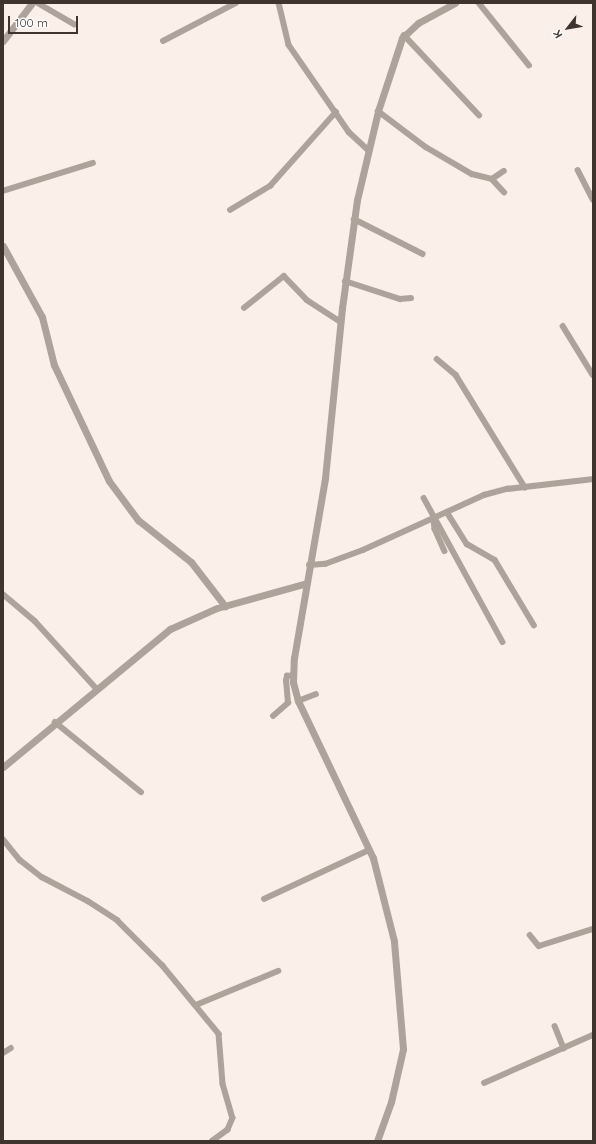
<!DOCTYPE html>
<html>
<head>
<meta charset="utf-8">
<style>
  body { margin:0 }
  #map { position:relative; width:596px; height:1144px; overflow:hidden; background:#fbefe9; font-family:Quicksand,sans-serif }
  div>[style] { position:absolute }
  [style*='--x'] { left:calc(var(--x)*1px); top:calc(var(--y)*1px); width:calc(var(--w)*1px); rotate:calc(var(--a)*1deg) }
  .minor>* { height:5.5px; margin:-2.75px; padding:0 2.75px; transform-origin:2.75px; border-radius:2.75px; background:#aea39b }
  .tertiary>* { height:7px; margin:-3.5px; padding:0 3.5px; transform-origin:3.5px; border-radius:3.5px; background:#aea39b }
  span { translate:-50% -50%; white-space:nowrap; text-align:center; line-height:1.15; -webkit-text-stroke:3.5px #fff; paint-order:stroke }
  .frame { position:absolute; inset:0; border:4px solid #40342f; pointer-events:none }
  .north { position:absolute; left:548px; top:8px; width:40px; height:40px; -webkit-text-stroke:3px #fff; paint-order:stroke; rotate:239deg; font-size:11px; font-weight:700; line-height:16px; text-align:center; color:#40342f }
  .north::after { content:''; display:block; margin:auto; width:14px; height:18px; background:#40342f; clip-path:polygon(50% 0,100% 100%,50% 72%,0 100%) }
  .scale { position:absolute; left:8px; top:16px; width:70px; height:18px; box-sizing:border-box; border:2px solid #40342f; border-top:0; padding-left:5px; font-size:12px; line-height:14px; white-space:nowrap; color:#40342f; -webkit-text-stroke:3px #fff; paint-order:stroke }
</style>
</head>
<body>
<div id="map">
  <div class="minor">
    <div style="--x:38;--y:3;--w:42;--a:30.3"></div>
    <div style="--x:279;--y:3;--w:43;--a:76.6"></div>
    <div style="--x:289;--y:45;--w:106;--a:55.4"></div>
    <div style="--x:349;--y:132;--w:26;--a:43"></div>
    <div style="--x:479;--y:3;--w:80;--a:51.1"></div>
    <div style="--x:404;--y:35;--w:110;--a:46.8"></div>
    <div style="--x:163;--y:41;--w:82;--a:-27.5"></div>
    <div style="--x:378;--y:111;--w:60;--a:36.9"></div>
    <div style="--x:426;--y:147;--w:53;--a:30.4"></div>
    <div style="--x:472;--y:174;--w:21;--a:14"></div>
    <div style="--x:492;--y:179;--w:14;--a:-34"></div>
    <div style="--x:578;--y:170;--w:33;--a:63"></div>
    <div style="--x:492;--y:179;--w:18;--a:47"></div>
    <div style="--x:3;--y:191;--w:94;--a:-17.3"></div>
    <div style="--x:230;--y:210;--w:47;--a:-31"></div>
    <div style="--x:270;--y:186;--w:99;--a:-48.3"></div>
    <div style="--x:354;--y:219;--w:77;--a:26.9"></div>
    <div style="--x:345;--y:281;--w:58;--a:18.1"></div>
    <div style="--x:400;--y:299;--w:11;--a:-5"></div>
    <div style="--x:244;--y:308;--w:51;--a:-38.7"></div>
    <div style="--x:284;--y:276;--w:33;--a:46"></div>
    <div style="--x:307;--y:300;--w:40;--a:32.9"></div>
    <div style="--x:563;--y:326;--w:57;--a:58.5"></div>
    <div style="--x:437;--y:359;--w:25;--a:40"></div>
    <div style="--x:456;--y:375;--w:132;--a:58.4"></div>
    <div style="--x:424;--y:498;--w:164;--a:61.3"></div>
    <div style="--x:447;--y:512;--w:38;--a:58"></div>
    <div style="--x:467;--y:544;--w:32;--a:30"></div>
    <div style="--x:495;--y:560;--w:76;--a:59"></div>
    <div style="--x:434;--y:520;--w:9;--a:84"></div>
    <div style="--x:435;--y:529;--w:24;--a:66"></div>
    <div style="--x:309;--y:565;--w:16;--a:-4"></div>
    <div style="--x:325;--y:564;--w:40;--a:-20.2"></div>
    <div style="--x:363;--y:550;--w:133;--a:-24.4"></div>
    <div style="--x:484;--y:495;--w:24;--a:-15"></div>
    <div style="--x:507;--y:489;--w:87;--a:-6.6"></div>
    <div style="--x:3;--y:594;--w:42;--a:40.2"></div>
    <div style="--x:35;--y:621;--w:91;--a:47.7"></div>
    <div style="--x:298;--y:701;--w:19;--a:-21"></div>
    <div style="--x:273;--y:716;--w:20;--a:-41"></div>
    <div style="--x:288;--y:703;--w:22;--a:-95"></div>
    <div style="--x:286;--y:681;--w:5;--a:-79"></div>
    <div style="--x:287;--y:676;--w:7;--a:-8"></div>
    <div style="--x:55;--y:722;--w:111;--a:39.1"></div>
    <div style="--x:3;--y:839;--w:27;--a:51"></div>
    <div style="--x:20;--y:860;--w:28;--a:38"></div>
    <div style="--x:42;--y:877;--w:52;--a:27.6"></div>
    <div style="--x:88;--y:901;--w:35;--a:33"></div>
    <div style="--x:117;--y:920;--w:65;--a:45"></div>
    <div style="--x:163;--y:966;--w:88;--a:50.5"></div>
    <div style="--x:219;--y:1034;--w:50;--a:85.4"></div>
    <div style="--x:223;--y:1084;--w:35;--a:74"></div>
    <div style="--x:233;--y:1118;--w:13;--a:113"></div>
    <div style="--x:228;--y:1130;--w:19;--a:144"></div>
    <div style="--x:264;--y:899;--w:116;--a:-25"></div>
    <div style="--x:530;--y:935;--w:14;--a:51"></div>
    <div style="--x:539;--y:946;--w:57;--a:-17.5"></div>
    <div style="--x:196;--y:1005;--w:89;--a:-22.5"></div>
    <div style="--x:555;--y:1026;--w:24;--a:68"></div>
    <div style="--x:3;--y:1053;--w:9;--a:-32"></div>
    <div style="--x:484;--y:1083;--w:119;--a:-23.8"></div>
  </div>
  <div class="tertiary">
    <div style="--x:3;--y:41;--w:48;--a:-52.7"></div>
    <div style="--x:3;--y:246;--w:81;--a:61.2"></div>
    <div style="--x:42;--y:317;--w:49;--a:76"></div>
    <div style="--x:54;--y:365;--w:128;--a:64.6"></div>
    <div style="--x:109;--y:481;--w:49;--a:53.4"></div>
    <div style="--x:138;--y:520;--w:68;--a:38.4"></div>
    <div style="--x:191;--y:562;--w:56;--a:52.3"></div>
    <div style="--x:3;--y:767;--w:217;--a:-39.6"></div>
    <div style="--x:170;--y:629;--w:51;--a:-24.1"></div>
    <div style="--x:217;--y:608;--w:93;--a:-15.5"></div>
    <div style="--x:377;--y:1141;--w:41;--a:-70.3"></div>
    <div style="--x:391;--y:1102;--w:54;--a:-77.2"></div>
    <div style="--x:403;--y:1049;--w:108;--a:-94.8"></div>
    <div style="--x:394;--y:941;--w:86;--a:-104.2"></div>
    <div style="--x:373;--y:858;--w:174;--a:-115.5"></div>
    <div style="--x:298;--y:701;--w:20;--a:-105"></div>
    <div style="--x:293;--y:682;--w:24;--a:-88"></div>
    <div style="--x:294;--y:658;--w:183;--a:-80.2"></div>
    <div style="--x:325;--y:478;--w:171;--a:-84.3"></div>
    <div style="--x:342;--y:308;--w:109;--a:-82.1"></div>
    <div style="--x:357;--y:200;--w:91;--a:-76.7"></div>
    <div style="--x:378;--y:111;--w:77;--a:-71.8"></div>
    <div style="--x:402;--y:38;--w:22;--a:-43"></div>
    <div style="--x:418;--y:23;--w:42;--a:-28.4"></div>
  </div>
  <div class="frame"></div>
  <div class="north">K</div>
  <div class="scale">100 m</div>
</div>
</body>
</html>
